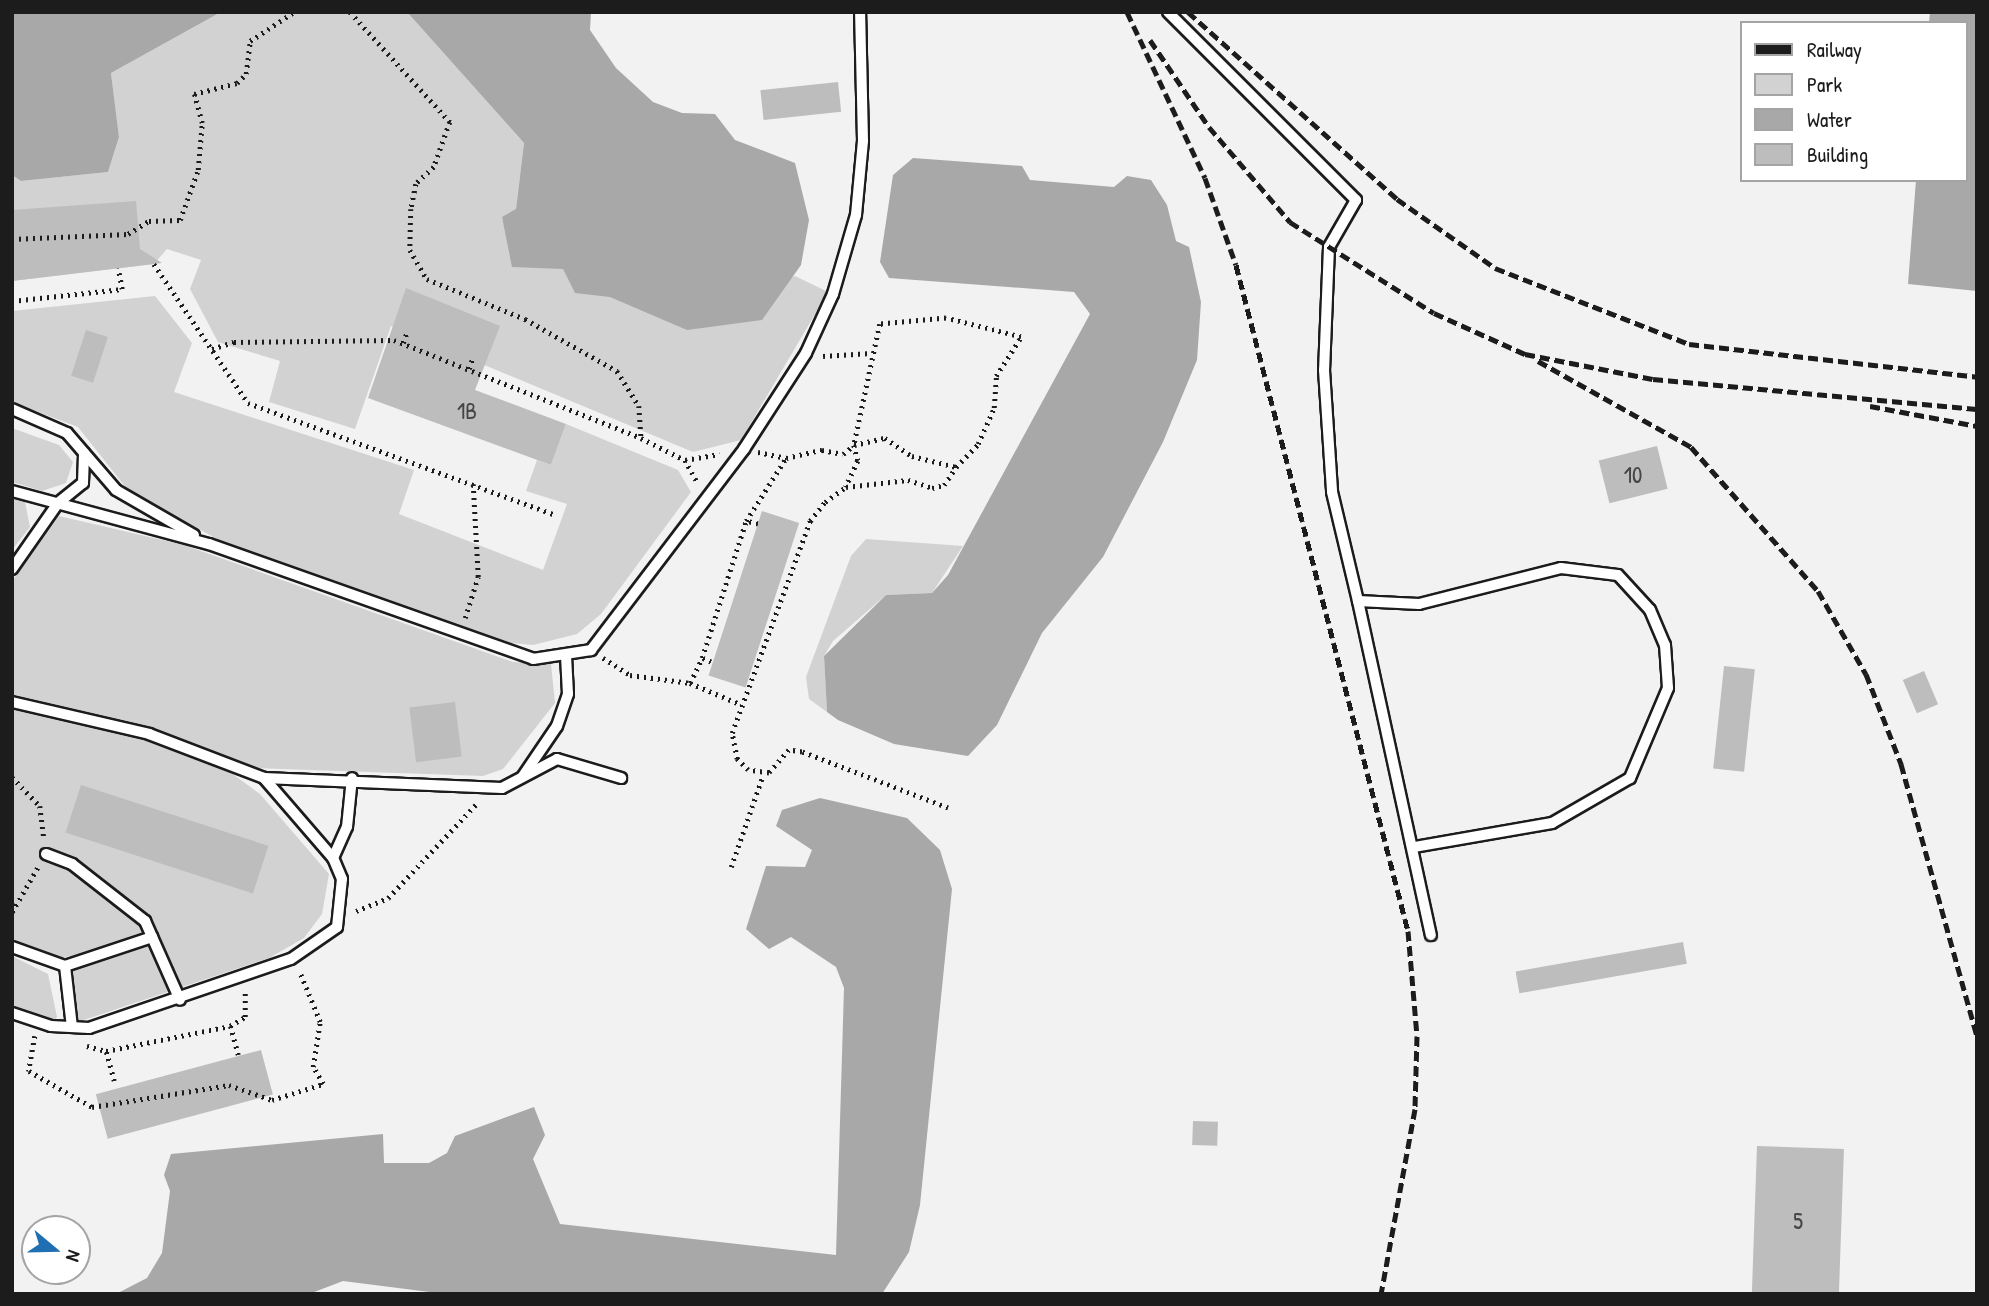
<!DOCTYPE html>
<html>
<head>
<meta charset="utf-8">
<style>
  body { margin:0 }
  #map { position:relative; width:1989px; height:1306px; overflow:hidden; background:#f2f2f2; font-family:"Patrick Hand",sans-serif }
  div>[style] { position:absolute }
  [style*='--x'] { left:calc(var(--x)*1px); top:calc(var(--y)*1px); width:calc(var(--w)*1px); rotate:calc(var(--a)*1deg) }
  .green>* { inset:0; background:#d2d2d2 }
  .water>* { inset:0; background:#a8a8a8 }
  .building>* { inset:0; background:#bdbdbd; transform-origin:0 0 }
  .path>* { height:4.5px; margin-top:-2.25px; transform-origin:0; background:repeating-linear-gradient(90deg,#1c1c1c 0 2px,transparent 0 7px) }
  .roads { filter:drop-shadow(2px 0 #1c1c1c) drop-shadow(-2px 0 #1c1c1c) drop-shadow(0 2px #1c1c1c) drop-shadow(0 -2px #1c1c1c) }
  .service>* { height:10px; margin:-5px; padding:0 5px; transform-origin:5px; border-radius:5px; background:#fff }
  .rail>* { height:5px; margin-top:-2.5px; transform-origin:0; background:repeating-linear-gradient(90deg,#1c1c1c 0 10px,transparent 0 15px) }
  span { translate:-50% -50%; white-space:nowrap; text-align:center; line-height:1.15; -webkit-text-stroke:7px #fff; paint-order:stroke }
  .number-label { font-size:23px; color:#444 }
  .number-label span { -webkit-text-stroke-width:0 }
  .frame { position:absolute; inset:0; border:14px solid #1c1c1c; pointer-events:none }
  .legend { position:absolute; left:1740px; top:21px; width:228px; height:161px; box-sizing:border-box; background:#fff; border:2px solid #a4a4a4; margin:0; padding:9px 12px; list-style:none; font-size:21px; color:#1c1c1c }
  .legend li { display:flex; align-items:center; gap:14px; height:35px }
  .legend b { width:35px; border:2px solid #a4a4a4 }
  .north { position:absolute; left:21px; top:1215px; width:70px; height:70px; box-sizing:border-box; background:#fff; border:2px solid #a4a4a4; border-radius:50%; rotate:109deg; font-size:19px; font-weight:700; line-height:28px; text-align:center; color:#1c1c1c }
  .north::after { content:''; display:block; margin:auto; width:24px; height:32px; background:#1f6fb2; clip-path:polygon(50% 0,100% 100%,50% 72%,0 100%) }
</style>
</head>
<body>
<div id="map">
  <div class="green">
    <div style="clip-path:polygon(221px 12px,407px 12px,524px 143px,516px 209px,502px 218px,510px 243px,564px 269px,771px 285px,795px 276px,828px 292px,741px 440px,693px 452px,391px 326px,355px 429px,269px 402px,280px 361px,218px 342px,190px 289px,201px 260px,167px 249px,154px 264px,12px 281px,12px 175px,21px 181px,108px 172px,119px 137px,111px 73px)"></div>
    <div style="clip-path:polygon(155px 296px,192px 343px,174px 392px,414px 470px,399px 514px,543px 570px,567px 504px,526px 491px,537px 460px,551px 465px,566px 424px,678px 470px,691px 492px,601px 614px,577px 634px,533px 645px,511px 643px,219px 540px,127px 489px,78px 427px,12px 402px,12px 311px)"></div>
    <div style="clip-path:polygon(12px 428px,59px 445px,73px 462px,66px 483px,42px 491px,12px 482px)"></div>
    <div style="clip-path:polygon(12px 499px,25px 502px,30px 527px,12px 550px)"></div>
    <div style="clip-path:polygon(59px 516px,184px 545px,513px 662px,551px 664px,555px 703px,503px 769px,483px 776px,254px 768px,150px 730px,12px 696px,12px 581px)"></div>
    <div style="clip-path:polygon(866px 539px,963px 546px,932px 593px,886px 595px,833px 641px,824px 656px,827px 712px,809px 699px,806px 677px,851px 556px)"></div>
    <div style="clip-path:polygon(12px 707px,148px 740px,227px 770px,260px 794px,329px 874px,322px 914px,304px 938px,269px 958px,78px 1022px,68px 973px,81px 968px,77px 955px,47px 960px,12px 942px)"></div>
    <div style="clip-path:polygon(12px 956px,48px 974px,57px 1017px,52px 1023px,12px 1006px)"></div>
  </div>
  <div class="water">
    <div style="clip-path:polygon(12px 12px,221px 12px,111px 73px,119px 137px,108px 172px,21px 181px,12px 175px)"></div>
    <div style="clip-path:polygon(407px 12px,591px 12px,590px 30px,616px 68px,653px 102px,682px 113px,715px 114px,735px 140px,795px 163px,809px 220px,801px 265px,762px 320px,687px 330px,610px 297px,575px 293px,563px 269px,512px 267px,502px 217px,516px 209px,524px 143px)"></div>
    <div style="clip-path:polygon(1930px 12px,1977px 12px,1977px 291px,1908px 284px,1916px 180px,1966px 180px,1966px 23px,1929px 23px)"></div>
    <div style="clip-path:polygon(913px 158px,1022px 166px,1030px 180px,1114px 187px,1127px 176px,1151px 180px,1167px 205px,1176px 241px,1189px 247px,1201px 302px,1197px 360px,1163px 442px,1103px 557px,1042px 633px,997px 725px,968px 756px,894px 744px,838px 720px,827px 712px,824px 656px,886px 595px,932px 593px,948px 575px,1090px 314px,1074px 292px,889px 278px,880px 262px,893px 175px)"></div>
    <div style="clip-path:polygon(820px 798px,907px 818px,940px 850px,952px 889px,920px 1205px,909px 1252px,882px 1294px,445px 1294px,343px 1281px,309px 1294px,116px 1294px,147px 1278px,162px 1253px,170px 1191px,164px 1175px,171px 1154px,383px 1134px,384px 1163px,429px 1163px,447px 1153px,455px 1136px,534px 1107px,545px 1135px,533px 1159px,560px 1224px,836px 1255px,844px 988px,836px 967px,791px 937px,769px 949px,746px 929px,766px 866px,805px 867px,812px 850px,776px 826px,782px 810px)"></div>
  </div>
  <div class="building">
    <div style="left:838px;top:82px;width:30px;height:78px;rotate:84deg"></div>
    <div style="clip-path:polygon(136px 201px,140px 249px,162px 263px,12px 281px,12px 210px)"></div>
    <div style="clip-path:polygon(406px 288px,500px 326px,475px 390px,566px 424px,551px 465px,368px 398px)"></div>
    <div style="left:86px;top:330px;width:23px;height:48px;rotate:18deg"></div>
    <div style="left:1657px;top:446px;width:44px;height:60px;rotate:76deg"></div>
    <div style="left:762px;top:511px;width:39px;height:173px;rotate:18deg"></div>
    <div style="left:1724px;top:666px;width:31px;height:103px;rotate:6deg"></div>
    <div style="left:1924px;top:671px;width:36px;height:23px;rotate:67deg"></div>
    <div style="left:455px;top:702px;width:55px;height:46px;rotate:83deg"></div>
    <div style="left:81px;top:785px;width:197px;height:50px;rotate:18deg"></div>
    <div style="left:1683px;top:942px;width:22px;height:170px;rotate:80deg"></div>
    <div style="left:261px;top:1050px;width:46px;height:171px;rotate:75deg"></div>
    <div style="left:1193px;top:1121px;width:25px;height:24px;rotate:2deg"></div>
    <div style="left:1757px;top:1146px;width:87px;height:148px;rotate:2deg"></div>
  </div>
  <div class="path">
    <div style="--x:350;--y:12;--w:149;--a:47.7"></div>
    <div style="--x:450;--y:122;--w:48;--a:109.6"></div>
    <div style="--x:434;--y:167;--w:25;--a:137"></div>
    <div style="--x:416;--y:184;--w:25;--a:101"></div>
    <div style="--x:411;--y:209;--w:41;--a:91.4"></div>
    <div style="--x:410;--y:250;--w:34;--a:60"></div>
    <div style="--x:427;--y:279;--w:106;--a:22.2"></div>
    <div style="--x:525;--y:319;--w:106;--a:29.5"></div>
    <div style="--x:617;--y:371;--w:41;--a:57.8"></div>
    <div style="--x:639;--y:406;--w:32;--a:86"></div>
    <div style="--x:641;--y:438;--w:49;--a:26.6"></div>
    <div style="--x:685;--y:460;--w:26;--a:61"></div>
    <div style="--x:12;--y:239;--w:116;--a:-2.5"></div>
    <div style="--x:128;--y:234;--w:25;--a:-32"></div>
    <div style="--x:149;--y:221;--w:31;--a:-2"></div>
    <div style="--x:180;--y:220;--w:53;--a:-70.2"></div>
    <div style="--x:198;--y:170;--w:47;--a:-85.1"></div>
    <div style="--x:202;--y:123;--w:30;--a:-105"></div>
    <div style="--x:194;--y:94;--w:44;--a:-14.3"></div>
    <div style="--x:237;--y:83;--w:13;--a:-45"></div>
    <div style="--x:246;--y:74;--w:33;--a:-83"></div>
    <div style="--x:250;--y:41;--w:53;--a:-33.4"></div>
    <div style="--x:154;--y:264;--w:168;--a:55.9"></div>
    <div style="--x:248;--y:403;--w:325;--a:20"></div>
    <div style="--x:12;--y:301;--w:111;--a:-6.2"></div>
    <div style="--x:122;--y:289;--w:21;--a:-101"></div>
    <div style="--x:403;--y:343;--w:12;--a:-70"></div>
    <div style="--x:212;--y:349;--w:23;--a:-18"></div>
    <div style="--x:234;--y:342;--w:160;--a:-0.7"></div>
    <div style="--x:394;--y:340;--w:266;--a:21.6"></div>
    <div style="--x:823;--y:356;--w:48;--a:-3.6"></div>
    <div style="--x:469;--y:369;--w:13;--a:-72"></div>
    <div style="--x:758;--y:452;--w:29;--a:12"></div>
    <div style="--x:786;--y:458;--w:37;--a:-13"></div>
    <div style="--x:822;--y:450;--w:21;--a:11"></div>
    <div style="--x:843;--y:454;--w:14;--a:-39"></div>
    <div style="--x:854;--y:445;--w:32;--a:-13"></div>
    <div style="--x:885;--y:438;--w:32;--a:34"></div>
    <div style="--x:912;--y:456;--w:45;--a:14"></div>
    <div style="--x:956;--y:467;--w:32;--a:-46"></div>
    <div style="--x:978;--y:444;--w:39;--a:-66"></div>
    <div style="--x:994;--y:408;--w:32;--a:-86"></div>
    <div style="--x:996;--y:376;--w:46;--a:-57.3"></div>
    <div style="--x:1021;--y:337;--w:77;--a:-165.8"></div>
    <div style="--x:946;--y:318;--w:66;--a:174.8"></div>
    <div style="--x:880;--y:324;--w:124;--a:102.1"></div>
    <div style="--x:854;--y:445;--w:16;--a:76"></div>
    <div style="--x:858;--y:461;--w:29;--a:115"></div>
    <div style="--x:685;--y:460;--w:35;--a:-10"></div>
    <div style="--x:758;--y:524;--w:12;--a:-166"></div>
    <div style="--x:746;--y:521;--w:75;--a:-57.6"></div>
    <div style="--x:465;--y:618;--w:43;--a:-72.4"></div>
    <div style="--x:478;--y:577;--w:93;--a:-93.1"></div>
    <div style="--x:603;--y:658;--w:32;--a:32"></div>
    <div style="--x:630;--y:675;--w:61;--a:7.6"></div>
    <div style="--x:690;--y:683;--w:54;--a:22.8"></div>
    <div style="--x:711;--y:662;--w:10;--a:-156"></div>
    <div style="--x:702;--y:658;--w:144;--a:-72.2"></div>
    <div style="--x:690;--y:683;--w:28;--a:-64"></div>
    <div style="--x:12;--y:777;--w:40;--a:46"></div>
    <div style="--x:40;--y:806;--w:34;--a:83"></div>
    <div style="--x:948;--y:808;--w:156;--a:-159"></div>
    <div style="--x:802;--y:752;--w:13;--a:-171"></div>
    <div style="--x:789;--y:750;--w:30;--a:131"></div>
    <div style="--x:769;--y:773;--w:21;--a:-172"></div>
    <div style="--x:748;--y:770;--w:16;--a:-135"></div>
    <div style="--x:737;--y:759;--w:26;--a:-101"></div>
    <div style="--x:732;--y:733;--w:226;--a:-69.8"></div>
    <div style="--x:810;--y:521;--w:24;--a:-52"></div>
    <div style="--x:825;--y:502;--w:26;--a:-36"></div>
    <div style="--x:846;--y:487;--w:62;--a:-6.4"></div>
    <div style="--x:908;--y:480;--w:25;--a:18"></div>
    <div style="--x:932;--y:488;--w:12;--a:-14"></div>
    <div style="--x:944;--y:485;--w:22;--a:-56"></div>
    <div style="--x:731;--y:867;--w:97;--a:-70.8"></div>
    <div style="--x:356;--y:911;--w:35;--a:-22"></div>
    <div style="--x:388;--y:898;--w:132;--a:-46.8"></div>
    <div style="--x:12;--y:912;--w:52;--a:-60"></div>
    <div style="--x:35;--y:1036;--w:36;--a:100"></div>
    <div style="--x:29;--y:1071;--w:73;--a:29.7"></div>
    <div style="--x:92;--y:1107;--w:139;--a:-9.1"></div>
    <div style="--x:229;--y:1085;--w:46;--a:19.2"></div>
    <div style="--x:272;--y:1100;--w:53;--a:-17.4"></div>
    <div style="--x:323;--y:1084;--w:20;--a:-120"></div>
    <div style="--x:313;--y:1067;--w:46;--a:-81.2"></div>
    <div style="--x:320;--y:1022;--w:53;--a:-112.2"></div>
    <div style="--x:87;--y:1046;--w:20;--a:15"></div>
    <div style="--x:238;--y:1055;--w:30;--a:-105"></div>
    <div style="--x:230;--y:1026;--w:17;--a:-31"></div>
    <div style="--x:245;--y:1017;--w:28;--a:-90"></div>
    <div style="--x:114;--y:1081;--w:31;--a:-105"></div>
    <div style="--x:106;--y:1051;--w:126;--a:-11.4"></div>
  </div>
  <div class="roads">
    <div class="service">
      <div style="--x:1168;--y:12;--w:266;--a:45"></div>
      <div style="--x:1356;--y:200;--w:54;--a:119.9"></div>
      <div style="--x:1329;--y:247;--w:123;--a:92.3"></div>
      <div style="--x:1324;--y:370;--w:122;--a:86.2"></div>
      <div style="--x:1332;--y:492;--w:112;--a:76.6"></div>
      <div style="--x:1358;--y:601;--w:61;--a:2.8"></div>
      <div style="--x:1419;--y:604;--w:146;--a:-14.2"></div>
      <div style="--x:1561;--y:568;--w:57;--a:7"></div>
      <div style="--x:1618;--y:575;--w:47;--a:47.6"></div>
      <div style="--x:1650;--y:610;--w:38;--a:67"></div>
      <div style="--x:1665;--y:645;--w:43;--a:86"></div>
      <div style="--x:1668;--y:688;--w:98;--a:112.9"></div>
      <div style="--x:1630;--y:778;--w:90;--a:150"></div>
      <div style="--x:1552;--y:823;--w:139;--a:170.1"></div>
      <div style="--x:12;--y:409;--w:60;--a:23.6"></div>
      <div style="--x:67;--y:433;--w:75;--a:49.3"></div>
      <div style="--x:116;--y:490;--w:90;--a:30"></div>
      <div style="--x:12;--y:491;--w:204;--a:15.1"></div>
      <div style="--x:209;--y:544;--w:344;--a:19.5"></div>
      <div style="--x:533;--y:659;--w:59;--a:-8.8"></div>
      <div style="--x:591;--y:650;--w:253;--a:-52.7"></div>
      <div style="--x:744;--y:449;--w:114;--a:-57.1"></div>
      <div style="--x:806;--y:353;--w:65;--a:-65.4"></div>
      <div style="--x:833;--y:294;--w:82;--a:-73.8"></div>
      <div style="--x:856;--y:215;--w:74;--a:-84.6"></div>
      <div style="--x:863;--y:141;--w:129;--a:-91.3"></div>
      <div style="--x:12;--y:569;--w:80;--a:-55.1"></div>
      <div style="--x:58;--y:503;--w:32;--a:-39"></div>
      <div style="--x:83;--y:483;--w:30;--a:-88"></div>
      <div style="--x:1358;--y:601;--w:342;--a:77.7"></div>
      <div style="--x:12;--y:702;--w:141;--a:13.1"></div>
      <div style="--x:149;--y:734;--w:123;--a:20.9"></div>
      <div style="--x:264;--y:778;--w:238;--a:2.4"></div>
      <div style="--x:502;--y:788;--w:62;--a:-27.8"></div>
      <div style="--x:557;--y:759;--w:67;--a:16.5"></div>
      <div style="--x:523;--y:776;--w:60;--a:-55.8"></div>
      <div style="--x:557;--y:726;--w:34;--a:-71"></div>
      <div style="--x:568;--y:694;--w:36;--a:-93"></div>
      <div style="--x:46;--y:854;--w:28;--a:21"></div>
      <div style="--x:72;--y:864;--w:93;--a:38"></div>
      <div style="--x:145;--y:921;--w:86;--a:66.1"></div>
      <div style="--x:333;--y:858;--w:34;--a:-66"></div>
      <div style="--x:347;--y:827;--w:49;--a:-84.2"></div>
      <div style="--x:12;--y:947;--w:56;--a:19.7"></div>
      <div style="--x:65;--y:966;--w:92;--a:-18.4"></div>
      <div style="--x:65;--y:966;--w:61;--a:83.5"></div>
      <div style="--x:12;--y:1013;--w:41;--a:18.4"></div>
      <div style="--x:51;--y:1026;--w:38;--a:3"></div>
      <div style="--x:89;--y:1028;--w:213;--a:-18.9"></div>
      <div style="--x:291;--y:959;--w:56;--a:-34.8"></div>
      <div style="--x:337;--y:927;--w:48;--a:-84.1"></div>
      <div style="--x:342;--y:879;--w:23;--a:-113"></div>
      <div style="--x:333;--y:858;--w:106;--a:-130.8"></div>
    </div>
  </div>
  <div class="rail">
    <div style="--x:1127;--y:12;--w:183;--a:64.8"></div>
    <div style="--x:1205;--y:178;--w:92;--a:70.4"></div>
    <div style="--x:1236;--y:265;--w:688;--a:75.52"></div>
    <div style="--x:1408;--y:931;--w:105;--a:85.1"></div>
    <div style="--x:1417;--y:1036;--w:73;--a:91.6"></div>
    <div style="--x:1415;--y:1109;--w:188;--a:100.4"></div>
    <div style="--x:1188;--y:12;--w:280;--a:41.8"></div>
    <div style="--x:1397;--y:199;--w:120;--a:35.1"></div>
    <div style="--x:1495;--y:268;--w:208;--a:21.4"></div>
    <div style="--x:1689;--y:344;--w:290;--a:6.5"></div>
    <div style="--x:1150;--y:40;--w:105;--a:55.9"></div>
    <div style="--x:1209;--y:127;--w:125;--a:49.5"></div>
    <div style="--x:1290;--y:222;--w:170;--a:32.3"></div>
    <div style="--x:1434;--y:313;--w:100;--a:24.3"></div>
    <div style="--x:1525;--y:354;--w:130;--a:11.1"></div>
    <div style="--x:1653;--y:379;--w:325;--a:5.3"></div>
    <div style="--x:1538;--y:361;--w:176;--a:29.3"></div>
    <div style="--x:1691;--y:447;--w:192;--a:48.6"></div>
    <div style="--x:1818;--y:591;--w:96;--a:60"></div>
    <div style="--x:1866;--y:674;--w:97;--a:68.7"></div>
    <div style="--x:1901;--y:764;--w:283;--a:74.4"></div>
    <div style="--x:1870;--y:406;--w:109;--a:10.6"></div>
  </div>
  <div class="number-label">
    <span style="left:467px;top:411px">1B</span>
    <span style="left:1633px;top:475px">10</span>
    <span style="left:1798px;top:1221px">5</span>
  </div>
  <div class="frame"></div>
  <ul class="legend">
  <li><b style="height:9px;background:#1c1c1c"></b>Railway</li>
  <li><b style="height:19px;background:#d2d2d2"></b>Park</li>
  <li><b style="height:19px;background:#a8a8a8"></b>Water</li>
  <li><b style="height:19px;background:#bdbdbd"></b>Building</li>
  </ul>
  <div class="north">N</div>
</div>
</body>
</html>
